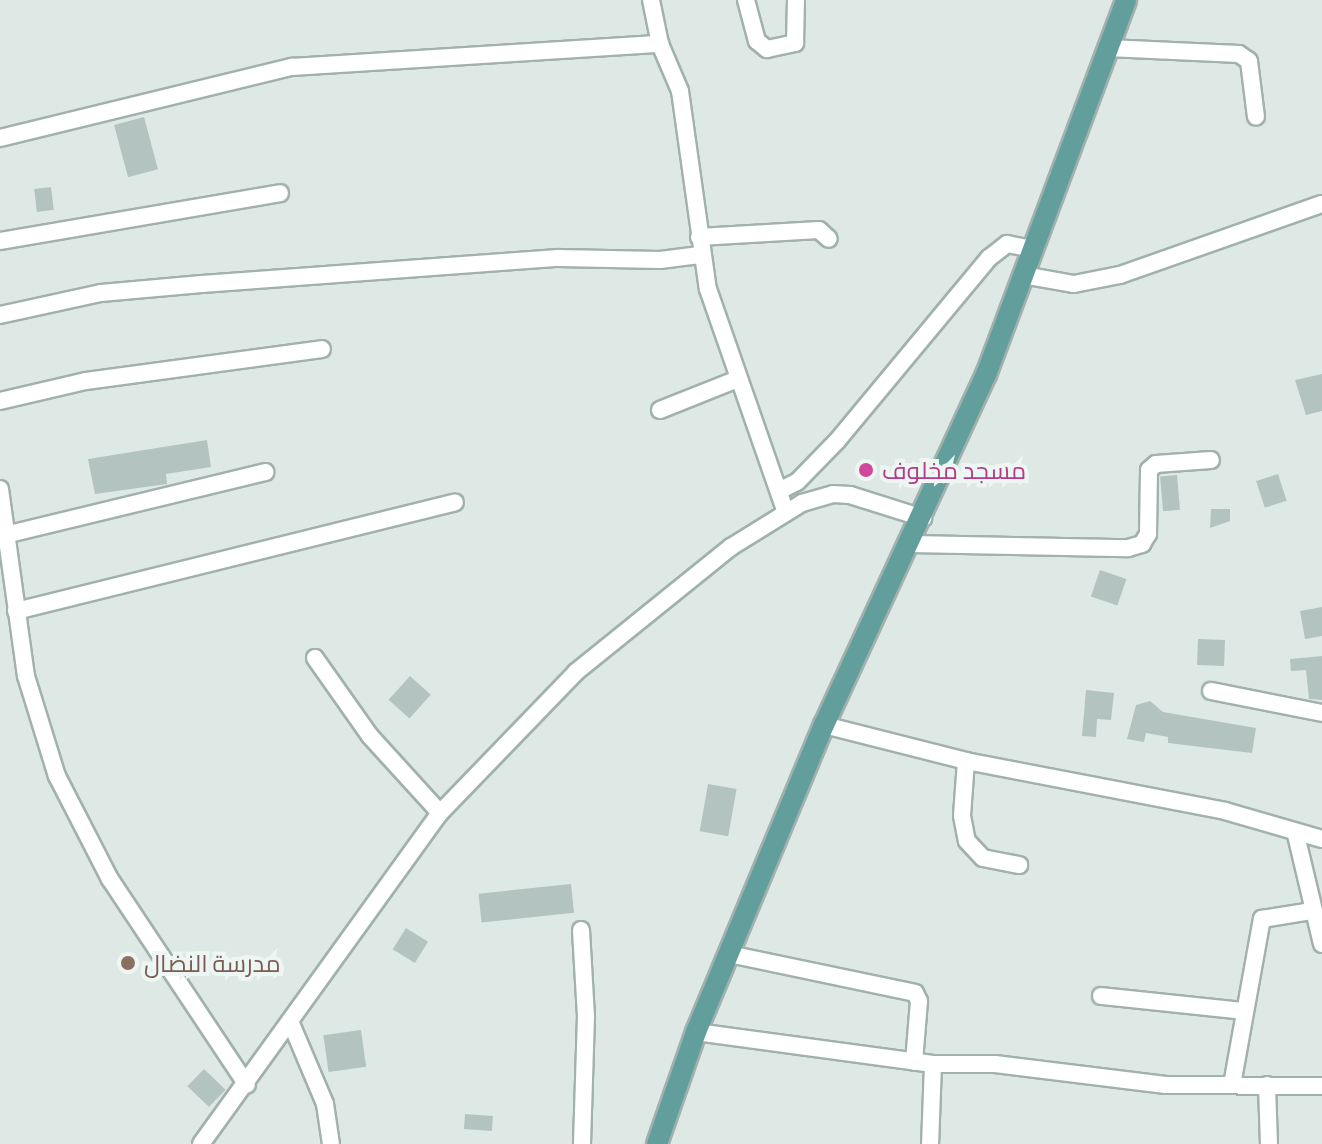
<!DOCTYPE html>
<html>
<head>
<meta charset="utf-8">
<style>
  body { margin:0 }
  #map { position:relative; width:1322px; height:1144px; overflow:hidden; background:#dee9e6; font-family:Barlow,Cairo,sans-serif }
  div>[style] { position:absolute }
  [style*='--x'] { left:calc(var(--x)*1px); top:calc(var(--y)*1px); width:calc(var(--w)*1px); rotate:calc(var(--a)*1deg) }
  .building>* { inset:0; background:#b3c4c0; transform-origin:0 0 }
  .roads { filter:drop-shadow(2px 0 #a1b1ae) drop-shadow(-2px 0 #a1b1ae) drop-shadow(0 2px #a1b1ae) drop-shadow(0 -2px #a1b1ae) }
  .minor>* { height:16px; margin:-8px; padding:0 8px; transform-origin:8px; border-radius:8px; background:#fff }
  .major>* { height:20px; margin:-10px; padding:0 10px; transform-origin:10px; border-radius:10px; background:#629f9c }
  .dots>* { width:22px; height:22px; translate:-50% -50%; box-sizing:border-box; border:4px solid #eef6f4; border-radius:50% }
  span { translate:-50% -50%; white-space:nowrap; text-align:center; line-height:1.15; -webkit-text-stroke:8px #eef6f4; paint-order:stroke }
  .hotel-label { font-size:24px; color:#b23c85 }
  .left { translate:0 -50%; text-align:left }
  .education-label { font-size:24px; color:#785e54 }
</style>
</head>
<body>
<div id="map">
  <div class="building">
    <div style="left:144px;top:117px;width:54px;height:31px;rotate:75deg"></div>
    <div style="left:51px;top:187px;width:23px;height:17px;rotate:83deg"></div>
    <div style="clip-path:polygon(1322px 374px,1322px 411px,1306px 415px,1295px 380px)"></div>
    <div style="clip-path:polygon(207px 440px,211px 467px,166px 474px,167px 484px,95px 494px,88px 459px)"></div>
    <div style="left:1278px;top:474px;width:28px;height:23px;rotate:72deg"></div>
    <div style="left:1177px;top:475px;width:35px;height:17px;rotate:85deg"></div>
    <div style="clip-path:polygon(1211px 509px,1230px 509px,1230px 521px,1210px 528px)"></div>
    <div style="left:1100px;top:570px;width:28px;height:28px;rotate:19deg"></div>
    <div style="clip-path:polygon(1322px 607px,1322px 636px,1305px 639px,1300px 611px)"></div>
    <div style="left:1198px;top:639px;width:27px;height:26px;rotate:2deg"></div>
    <div style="clip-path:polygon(1322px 656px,1322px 700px,1309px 699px,1306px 670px,1291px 671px,1290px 659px)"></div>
    <div style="left:410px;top:676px;width:28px;height:32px;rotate:42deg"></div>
    <div style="clip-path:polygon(1086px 690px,1114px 693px,1111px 720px,1097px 719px,1096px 737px,1082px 736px)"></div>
    <div style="clip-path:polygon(1150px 701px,1163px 712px,1256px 728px,1252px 753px,1168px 743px,1168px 737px,1146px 733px,1144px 742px,1127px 739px,1136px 705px)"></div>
    <div style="left:708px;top:784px;width:29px;height:48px;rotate:10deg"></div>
    <div style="left:571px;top:884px;width:29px;height:93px;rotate:84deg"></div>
    <div style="left:406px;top:928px;width:26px;height:25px;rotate:32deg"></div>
    <div style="left:361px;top:1030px;width:37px;height:38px;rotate:82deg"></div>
    <div style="left:204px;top:1069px;width:30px;height:24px;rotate:44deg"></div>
    <div style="left:465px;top:1114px;width:28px;height:15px;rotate:4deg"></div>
  </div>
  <div class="roads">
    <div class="minor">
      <div style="--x:651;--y:0;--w:45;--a:78.4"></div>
      <div style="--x:660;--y:44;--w:51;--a:66.9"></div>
      <div style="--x:680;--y:91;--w:200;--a:82"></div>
      <div style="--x:708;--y:289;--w:234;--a:70.8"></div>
      <div style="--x:746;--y:0;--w:42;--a:75"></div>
      <div style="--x:757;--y:41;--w:13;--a:39"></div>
      <div style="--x:767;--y:49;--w:29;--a:-12"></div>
      <div style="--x:795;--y:43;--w:43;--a:-88.7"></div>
      <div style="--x:1108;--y:48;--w:131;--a:2.6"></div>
      <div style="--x:1239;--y:54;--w:12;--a:35"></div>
      <div style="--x:1249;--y:61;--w:56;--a:82.9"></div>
      <div style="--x:0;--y:138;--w:301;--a:-13.7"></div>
      <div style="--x:292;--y:67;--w:369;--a:-3.6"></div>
      <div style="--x:699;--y:237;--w:120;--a:-3.3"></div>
      <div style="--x:819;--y:230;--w:13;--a:42"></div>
      <div style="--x:0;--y:241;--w:284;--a:-9.7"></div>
      <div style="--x:1023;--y:275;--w:52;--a:10"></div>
      <div style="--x:1074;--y:284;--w:47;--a:-11.1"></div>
      <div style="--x:1120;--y:275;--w:214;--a:-19.4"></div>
      <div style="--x:0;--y:315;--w:103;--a:-12.3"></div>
      <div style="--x:101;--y:293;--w:101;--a:-5.1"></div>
      <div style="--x:202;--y:284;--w:357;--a:-4.2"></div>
      <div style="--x:558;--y:258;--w:102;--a:1.1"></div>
      <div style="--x:660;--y:260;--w:40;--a:-7.1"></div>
      <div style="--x:0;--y:401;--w:88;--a:-13.1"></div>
      <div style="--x:86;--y:381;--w:238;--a:-7.7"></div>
      <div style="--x:660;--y:410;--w:84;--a:-21.7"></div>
      <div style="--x:0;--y:489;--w:189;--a:82.1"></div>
      <div style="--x:26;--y:676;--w:105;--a:72.8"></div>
      <div style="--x:57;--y:776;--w:116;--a:62.8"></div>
      <div style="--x:110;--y:879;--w:247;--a:56.4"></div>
      <div style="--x:779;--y:491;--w:20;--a:-27"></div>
      <div style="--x:797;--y:482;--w:57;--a:-45.7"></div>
      <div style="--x:837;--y:441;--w:238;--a:-50.3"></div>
      <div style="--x:989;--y:258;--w:23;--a:-38"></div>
      <div style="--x:1007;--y:244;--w:25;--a:11"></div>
      <div style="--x:5;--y:535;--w:268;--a:-13.6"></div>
      <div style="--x:911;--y:544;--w:217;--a:1.1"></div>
      <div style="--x:1128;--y:548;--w:15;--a:-16"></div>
      <div style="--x:1142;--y:544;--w:12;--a:-59"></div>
      <div style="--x:1148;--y:534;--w:64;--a:-89.1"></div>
      <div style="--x:1149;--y:470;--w:9;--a:-41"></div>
      <div style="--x:1156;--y:464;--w:55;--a:-4.2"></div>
      <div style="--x:16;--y:611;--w:452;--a:-13.9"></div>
      <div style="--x:315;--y:658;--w:95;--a:54.8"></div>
      <div style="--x:370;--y:736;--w:104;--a:47.7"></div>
      <div style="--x:1211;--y:691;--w:113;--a:11.2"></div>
      <div style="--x:824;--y:725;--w:146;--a:14.2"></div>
      <div style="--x:966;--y:761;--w:264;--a:10.9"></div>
      <div style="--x:1225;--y:811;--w:101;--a:16.1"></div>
      <div style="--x:966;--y:761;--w:55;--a:94.2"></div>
      <div style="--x:962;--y:816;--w:25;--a:79"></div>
      <div style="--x:967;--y:841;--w:23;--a:47"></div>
      <div style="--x:983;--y:858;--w:37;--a:11"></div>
      <div style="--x:1296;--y:835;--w:112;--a:76.6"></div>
      <div style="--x:581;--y:930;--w:86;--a:86.7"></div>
      <div style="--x:586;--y:1016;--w:128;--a:91.8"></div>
      <div style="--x:729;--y:954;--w:190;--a:11.8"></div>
      <div style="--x:915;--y:993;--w:9;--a:63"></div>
      <div style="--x:919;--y:1001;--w:61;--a:94.7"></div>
      <div style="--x:1101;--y:996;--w:144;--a:6"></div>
      <div style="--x:290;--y:1021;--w:90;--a:67.1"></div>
      <div style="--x:325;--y:1104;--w:40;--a:81.5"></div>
      <div style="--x:696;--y:1032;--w:239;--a:7.7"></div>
      <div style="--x:933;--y:1064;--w:80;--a:92.1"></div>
      <div style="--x:933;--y:1064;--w:62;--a:0"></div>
      <div style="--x:995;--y:1064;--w:172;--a:7"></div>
      <div style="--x:1166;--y:1085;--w:156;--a:0.4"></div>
      <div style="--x:1232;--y:1085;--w:169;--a:-79.8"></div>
      <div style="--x:1262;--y:919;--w:51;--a:-9.1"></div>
      <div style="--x:1267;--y:1085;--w:59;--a:88.1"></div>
      <div style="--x:201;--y:1144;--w:408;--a:-54.2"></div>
      <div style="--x:440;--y:813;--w:196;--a:-46"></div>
      <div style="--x:576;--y:672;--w:199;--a:-38.9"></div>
      <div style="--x:731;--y:547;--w:84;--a:-31.8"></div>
      <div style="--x:802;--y:503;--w:32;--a:-16"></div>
      <div style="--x:833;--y:494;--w:17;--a:3"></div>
      <div style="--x:850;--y:495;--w:77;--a:17.5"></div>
    </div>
    <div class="major">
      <div style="--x:657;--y:1144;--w:119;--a:-70.8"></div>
      <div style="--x:696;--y:1032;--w:333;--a:-67.4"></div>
      <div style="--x:824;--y:725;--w:386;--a:-65.2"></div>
      <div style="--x:986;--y:375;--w:400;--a:-69.5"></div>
    </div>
  </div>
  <div class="dots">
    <div style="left:866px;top:470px;background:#d1479c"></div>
    <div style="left:128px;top:963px;background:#8d6e63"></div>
  </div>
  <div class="hotel-label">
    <span class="left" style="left:882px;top:470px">مسجد مخلوف</span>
  </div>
  <div class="education-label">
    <span class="left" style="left:144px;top:963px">مدرسة النضال</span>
  </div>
</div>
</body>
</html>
